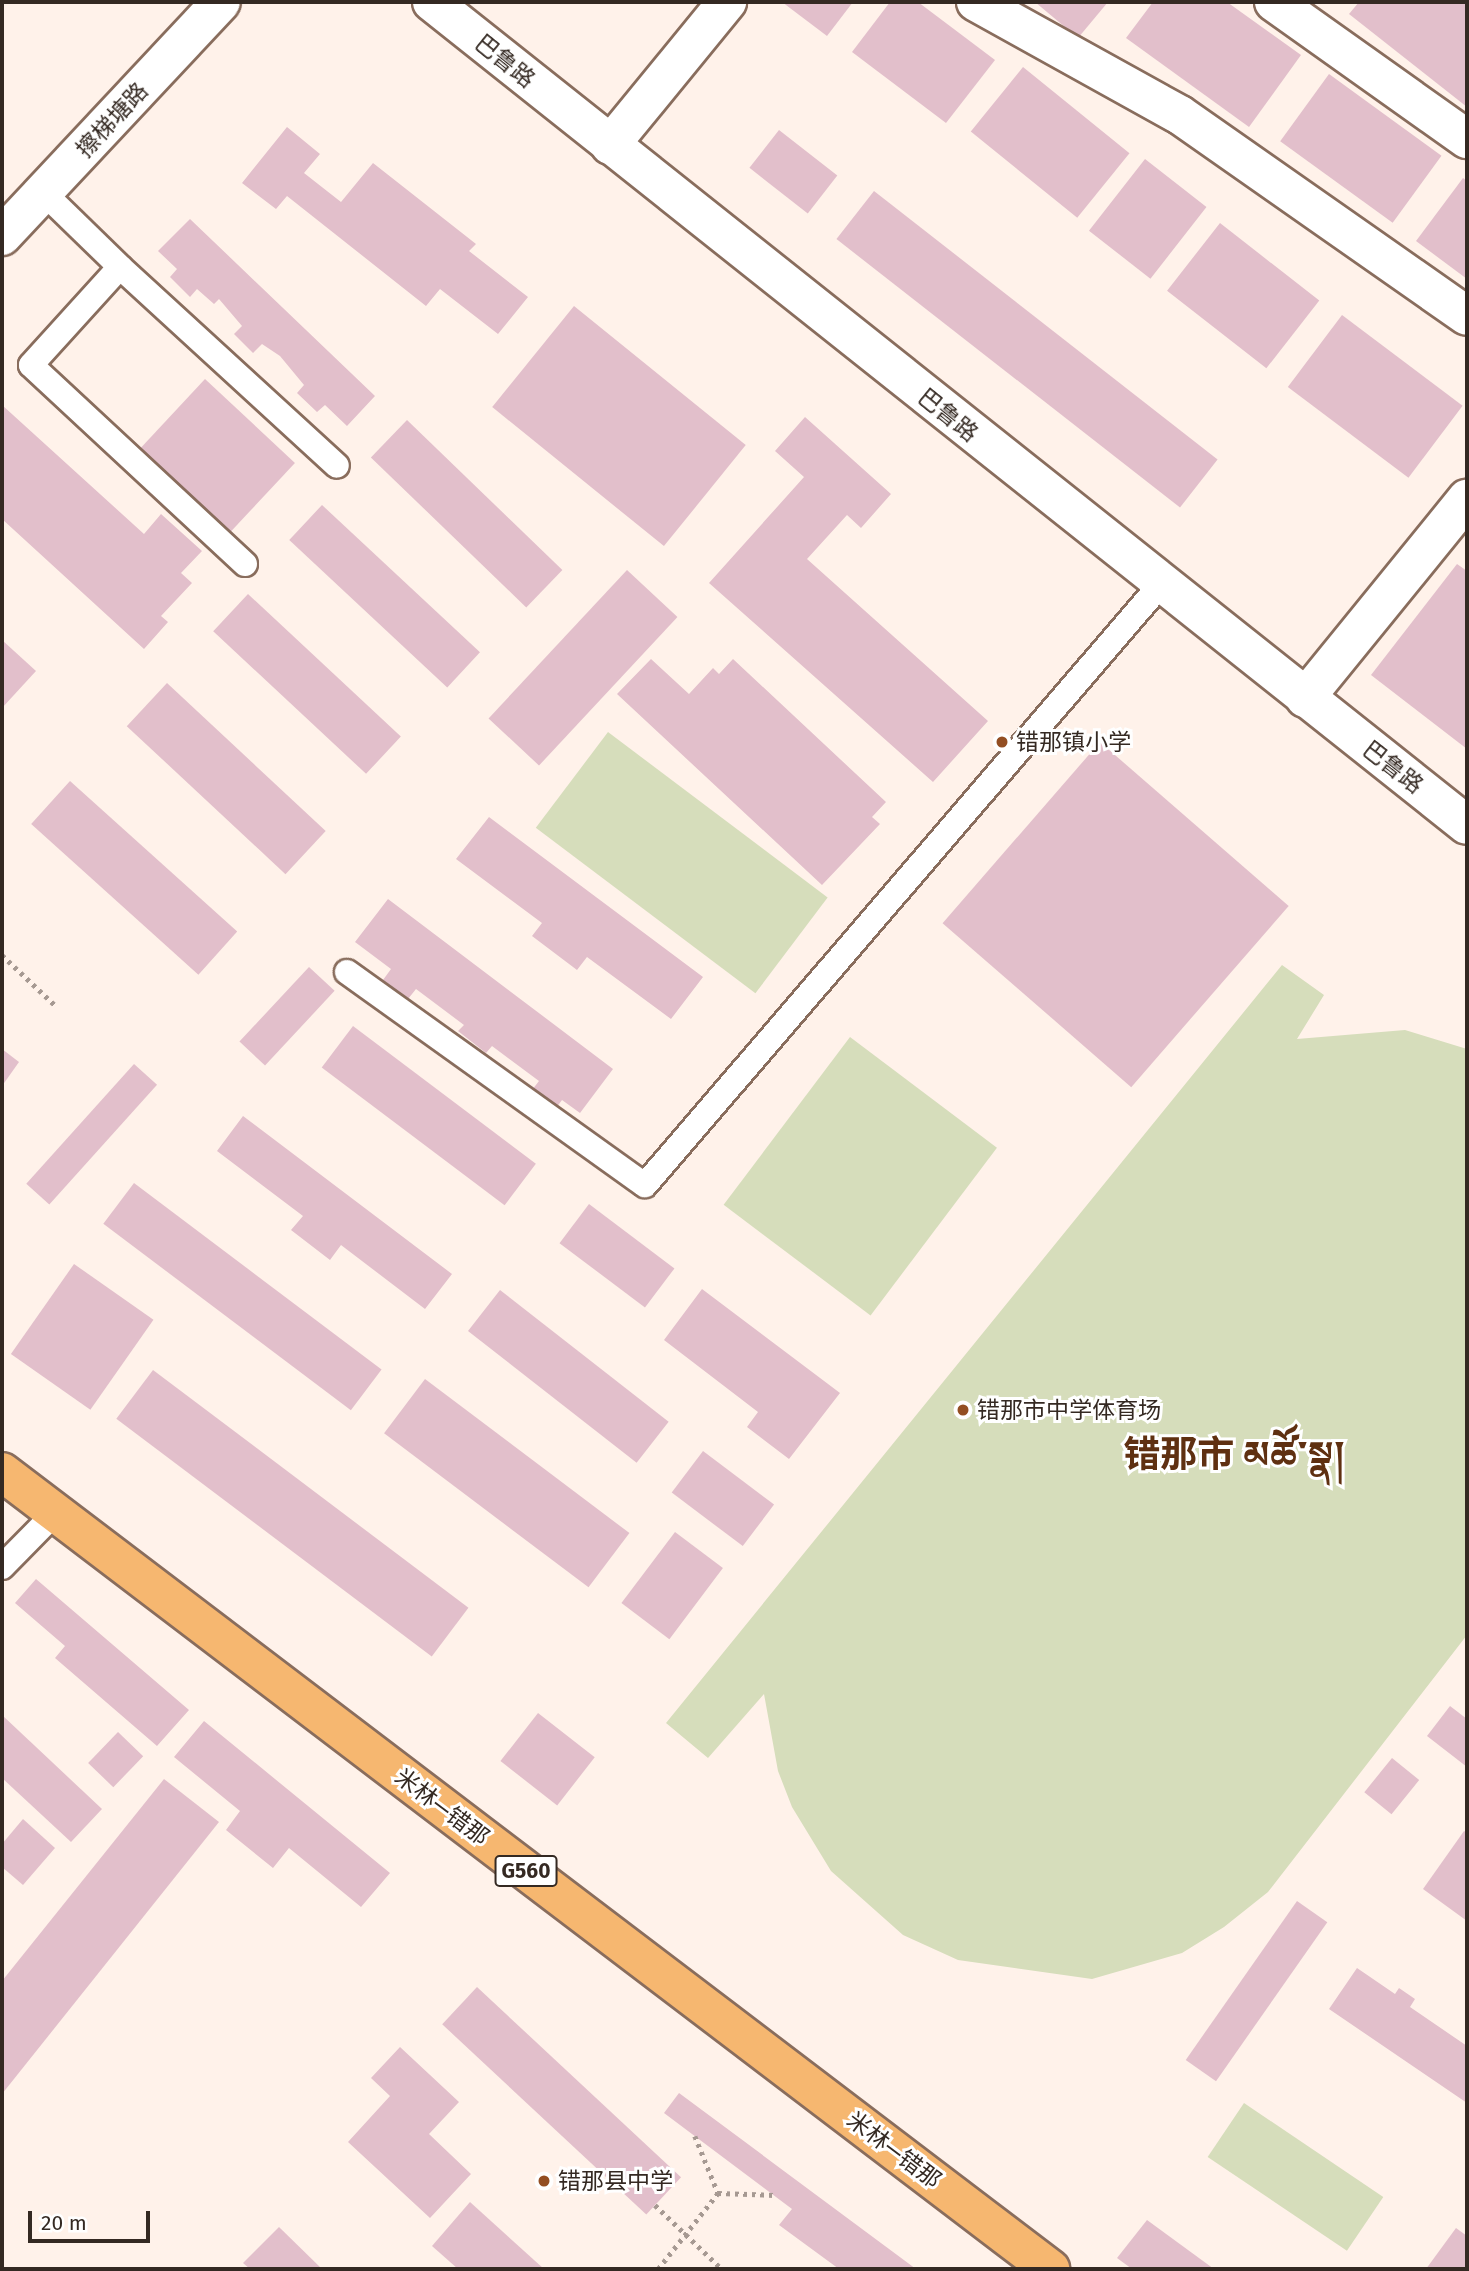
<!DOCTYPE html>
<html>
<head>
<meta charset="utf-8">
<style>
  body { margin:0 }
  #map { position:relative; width:1469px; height:2271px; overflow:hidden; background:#fff2ea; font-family:"Fira Sans","Noto Sans SC","Noto Serif Tibetan",sans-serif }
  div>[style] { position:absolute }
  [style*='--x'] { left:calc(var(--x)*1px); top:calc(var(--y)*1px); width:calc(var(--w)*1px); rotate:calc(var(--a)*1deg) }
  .green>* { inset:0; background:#d6ddbb; transform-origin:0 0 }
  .building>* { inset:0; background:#e2bfcb; transform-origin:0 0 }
  .path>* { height:4.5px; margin-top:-2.25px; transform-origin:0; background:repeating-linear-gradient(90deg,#a69992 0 3.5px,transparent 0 8.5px) }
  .roads { filter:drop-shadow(2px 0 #896d5d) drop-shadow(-2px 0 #896d5d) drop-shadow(0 2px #896d5d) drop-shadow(0 -2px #896d5d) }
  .service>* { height:24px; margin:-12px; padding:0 12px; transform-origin:12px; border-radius:12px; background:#fff }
  .minor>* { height:38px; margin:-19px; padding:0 19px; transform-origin:19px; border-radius:19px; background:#fff }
  .trunk>* { height:38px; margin:-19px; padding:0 19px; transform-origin:19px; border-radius:19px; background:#f6b770 }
  .dots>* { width:19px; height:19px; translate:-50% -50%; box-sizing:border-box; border:4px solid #fff; border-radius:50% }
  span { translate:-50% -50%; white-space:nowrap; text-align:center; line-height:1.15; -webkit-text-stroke:6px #fff; paint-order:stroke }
  .shield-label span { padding:2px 5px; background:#fff; border:2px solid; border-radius:5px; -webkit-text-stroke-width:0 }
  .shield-label { font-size:21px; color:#342922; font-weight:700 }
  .street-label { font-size:23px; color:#342922 }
  .poi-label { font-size:23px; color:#342922 }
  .left { translate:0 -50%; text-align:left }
  .town-label { font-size:37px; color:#5f3011; font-weight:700 }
  .frame { position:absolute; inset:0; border:4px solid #342922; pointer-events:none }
  .scale { position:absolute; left:28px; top:2211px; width:122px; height:32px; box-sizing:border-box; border:4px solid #342922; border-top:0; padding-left:9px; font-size:21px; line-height:24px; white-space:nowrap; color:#342922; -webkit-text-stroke:5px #fff; paint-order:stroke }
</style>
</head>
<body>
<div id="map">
  <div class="green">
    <div style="left:608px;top:732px;width:275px;height:120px;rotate:37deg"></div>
    <div style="clip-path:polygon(1282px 965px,1324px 995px,1297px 1039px,1405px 1030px,1467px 1049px,1467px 1635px,1268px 1892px,1224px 1927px,1182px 1953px,1092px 1979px,958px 1960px,903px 1935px,831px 1871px,792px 1807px,778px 1771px,764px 1694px,708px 1758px,666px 1723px)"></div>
    <div style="left:850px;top:1037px;width:184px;height:210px;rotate:37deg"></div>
    <div style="left:1244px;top:2103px;width:168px;height:65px;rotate:34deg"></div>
  </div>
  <div class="building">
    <div style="clip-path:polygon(782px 2px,853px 2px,827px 36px)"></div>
    <div style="clip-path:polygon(890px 2px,918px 2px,995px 60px,946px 123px,852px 52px)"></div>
    <div style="clip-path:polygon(1035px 2px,1108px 2px,1078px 38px)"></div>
    <div style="clip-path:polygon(1153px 2px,1227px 2px,1301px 55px,1249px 127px,1126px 38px)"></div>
    <div style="clip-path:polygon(1359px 2px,1467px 2px,1467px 107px,1349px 14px)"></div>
    <div style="left:1023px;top:67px;width:137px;height:83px;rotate:39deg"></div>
    <div style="left:1329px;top:74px;width:139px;height:83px;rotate:36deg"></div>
    <div style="clip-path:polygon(287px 127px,320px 154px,304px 173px,341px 202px,373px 163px,476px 244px,469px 251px,528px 297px,498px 334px,440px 289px,426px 306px,287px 196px,276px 209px,242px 183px)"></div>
    <div style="left:779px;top:130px;width:74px;height:48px;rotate:38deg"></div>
    <div style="left:1145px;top:159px;width:78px;height:91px;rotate:38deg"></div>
    <div style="clip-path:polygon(1463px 178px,1467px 181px,1467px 279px,1416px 241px)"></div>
    <div style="left:874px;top:191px;width:436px;height:61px;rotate:38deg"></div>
    <div style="clip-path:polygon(190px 219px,375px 396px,347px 426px,325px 405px,317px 412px,297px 393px,304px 385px,280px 356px,262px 344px,253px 353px,234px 334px,242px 326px,219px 299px,214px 304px,197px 289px,190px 297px,170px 277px,177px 269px,158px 251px)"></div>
    <div style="left:1220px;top:223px;width:126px;height:86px;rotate:38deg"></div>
    <div style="left:574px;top:306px;width:221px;height:130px;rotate:39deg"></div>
    <div style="left:1342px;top:315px;width:151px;height:90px;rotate:37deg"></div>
    <div style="left:205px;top:379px;width:123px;height:96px;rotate:43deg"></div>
    <div style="clip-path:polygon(2px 405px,144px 534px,161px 514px,202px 551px,181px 573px,192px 583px,161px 616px,168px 622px,144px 649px,2px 519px)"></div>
    <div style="clip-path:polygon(805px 417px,891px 494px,861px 528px,847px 515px,807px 559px,988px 721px,933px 782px,709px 583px,804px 477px,775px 451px)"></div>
    <div style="left:407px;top:420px;width:216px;height:52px;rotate:44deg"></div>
    <div style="left:322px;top:505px;width:216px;height:48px;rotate:43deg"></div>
    <div style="clip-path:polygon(1457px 564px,1467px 571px,1467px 749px,1371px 675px)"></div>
    <div style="left:627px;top:570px;width:69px;height:203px;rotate:43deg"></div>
    <div style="left:248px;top:594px;width:209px;height:51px;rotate:43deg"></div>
    <div style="clip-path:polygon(2px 640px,36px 671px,2px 708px)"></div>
    <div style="clip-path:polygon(651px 659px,689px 694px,713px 668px,719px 674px,733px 659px,886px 802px,872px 817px,880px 824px,822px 885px,617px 694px)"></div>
    <div style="left:167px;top:683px;width:217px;height:59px;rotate:43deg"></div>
    <div style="left:1100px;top:742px;width:250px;height:240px;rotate:41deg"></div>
    <div style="left:70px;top:781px;width:225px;height:58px;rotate:42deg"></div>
    <div style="clip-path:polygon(489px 817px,703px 977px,671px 1019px,587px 957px,577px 970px,532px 936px,542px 923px,456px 859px)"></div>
    <div style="clip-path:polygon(388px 899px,613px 1069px,580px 1113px,562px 1100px,556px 1108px,532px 1090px,539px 1081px,492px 1046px,486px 1053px,458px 1031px,464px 1025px,416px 989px,408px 999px,383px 980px,391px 969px,355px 942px)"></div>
    <div style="left:309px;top:967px;width:35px;height:102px;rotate:43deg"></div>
    <div style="left:353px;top:1026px;width:229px;height:52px;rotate:37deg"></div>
    <div style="clip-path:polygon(2px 1049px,19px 1062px,2px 1086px)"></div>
    <div style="left:134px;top:1064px;width:31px;height:161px;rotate:42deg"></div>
    <div style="clip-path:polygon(243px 1116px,452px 1274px,425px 1309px,341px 1245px,330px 1260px,291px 1230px,303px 1216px,217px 1151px)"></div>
    <div style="left:134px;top:1183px;width:310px;height:51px;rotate:37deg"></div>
    <div style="left:589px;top:1204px;width:107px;height:49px;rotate:37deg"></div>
    <div style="left:74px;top:1264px;width:97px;height:110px;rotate:35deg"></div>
    <div style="clip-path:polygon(702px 1289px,840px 1393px,789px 1459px,747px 1427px,758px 1412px,664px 1340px)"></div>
    <div style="left:500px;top:1290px;width:214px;height:52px;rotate:38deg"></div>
    <div style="left:153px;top:1370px;width:395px;height:61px;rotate:37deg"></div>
    <div style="left:425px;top:1379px;width:256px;height:68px;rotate:37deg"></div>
    <div style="left:703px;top:1451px;width:89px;height:52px;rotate:37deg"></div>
    <div style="left:675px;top:1532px;width:60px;height:89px;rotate:37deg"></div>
    <div style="clip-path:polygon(36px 1579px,189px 1710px,157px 1746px,55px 1658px,65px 1646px,15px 1603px)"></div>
    <div style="clip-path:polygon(1450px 1706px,1467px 1719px,1467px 1767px,1427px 1736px)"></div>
    <div style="left:538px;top:1713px;width:72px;height:61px;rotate:38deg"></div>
    <div style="clip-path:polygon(2px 1715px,102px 1809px,71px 1842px,2px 1778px)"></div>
    <div style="clip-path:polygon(204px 1721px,390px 1873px,361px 1907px,289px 1848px,273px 1868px,226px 1830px,240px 1811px,174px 1757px)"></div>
    <div style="left:118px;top:1732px;width:35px;height:43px;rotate:44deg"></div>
    <div style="left:1392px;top:1758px;width:35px;height:44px;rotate:39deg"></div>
    <div style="clip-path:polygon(164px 1779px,219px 1822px,2px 2094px,2px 1981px)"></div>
    <div style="clip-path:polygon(23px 1819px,55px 1848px,23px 1885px,2px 1867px,2px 1844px)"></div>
    <div style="clip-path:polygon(1464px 1831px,1467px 1833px,1467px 1921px,1423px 1889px)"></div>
    <div style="left:1297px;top:1901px;width:37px;height:194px;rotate:35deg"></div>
    <div style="clip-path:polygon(1357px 1968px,1395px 1994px,1399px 1988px,1415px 1999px,1410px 2007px,1467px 2046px,1467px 2103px,1329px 2009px)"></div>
    <div style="left:477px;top:1987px;width:279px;height:51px;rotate:43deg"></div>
    <div style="clip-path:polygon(400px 2047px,459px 2102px,429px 2134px,471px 2174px,430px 2218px,348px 2142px,390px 2096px,371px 2078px)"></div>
    <div style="clip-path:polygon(679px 2093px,916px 2269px,839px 2269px,779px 2225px,792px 2209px,664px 2113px)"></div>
    <div style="clip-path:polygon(470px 2202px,544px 2269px,458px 2269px,432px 2246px)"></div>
    <div style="clip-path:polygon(1147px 2220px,1214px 2269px,1132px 2269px,1117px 2258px)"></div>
    <div style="clip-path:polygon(279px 2227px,322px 2269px,250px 2269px,243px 2263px)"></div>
    <div style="clip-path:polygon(1456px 2228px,1467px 2236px,1467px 2269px,1426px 2269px)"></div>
  </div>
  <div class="path">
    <div style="--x:2;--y:955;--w:76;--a:43.4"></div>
    <div style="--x:695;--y:2136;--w:61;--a:68"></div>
    <div style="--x:655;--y:2205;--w:93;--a:43.7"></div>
    <div style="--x:658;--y:2269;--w:97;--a:-51.7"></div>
    <div style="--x:718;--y:2193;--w:56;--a:2"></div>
  </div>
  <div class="roads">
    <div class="service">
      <div style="--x:44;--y:193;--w:106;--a:44.2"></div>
      <div style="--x:245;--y:564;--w:292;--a:-137.1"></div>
      <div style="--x:31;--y:365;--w:132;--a:-47.8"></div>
      <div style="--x:120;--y:267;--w:294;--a:42.5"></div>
      <div style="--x:347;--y:972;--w:366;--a:35.6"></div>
      <div style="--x:645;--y:1185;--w:792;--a:-49.35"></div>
      <div style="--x:2;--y:1567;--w:76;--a:-45.5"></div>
    </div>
    <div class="minor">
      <div style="--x:432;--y:2;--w:1322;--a:38.49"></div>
      <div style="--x:976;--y:2;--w:233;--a:29"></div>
      <div style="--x:1180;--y:115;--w:350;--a:35"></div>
      <div style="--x:1274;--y:2;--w:237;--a:35.4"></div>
      <div style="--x:610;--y:145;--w:185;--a:-50.7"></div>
      <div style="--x:2;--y:236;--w:320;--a:-46.9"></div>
      <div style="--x:1305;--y:698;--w:257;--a:-50.9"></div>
    </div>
    <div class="trunk">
      <div style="--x:2;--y:1472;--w:1317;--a:37.25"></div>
    </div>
  </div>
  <div class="dots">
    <div style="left:1002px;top:742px;background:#934e22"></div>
    <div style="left:963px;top:1410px;background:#934e22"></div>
    <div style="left:544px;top:2181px;background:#934e22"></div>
  </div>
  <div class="shield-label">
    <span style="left:526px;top:1871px">G560</span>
  </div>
  <div class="street-label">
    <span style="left:505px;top:61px;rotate:39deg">巴鲁路</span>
    <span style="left:112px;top:120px;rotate:-47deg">擦梯塘路</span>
    <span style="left:948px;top:415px;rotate:39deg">巴鲁路</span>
    <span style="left:1393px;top:767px;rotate:38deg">巴鲁路</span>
    <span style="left:442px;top:1807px;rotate:37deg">米林—错那</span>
    <span style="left:894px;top:2150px;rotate:37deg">米林—错那</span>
  </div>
  <div class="poi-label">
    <span class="left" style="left:1016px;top:742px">错那镇小学</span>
    <span class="left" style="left:977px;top:1410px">错那市中学体育场</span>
    <span class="left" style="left:558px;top:2181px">错那县中学</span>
  </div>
  <div class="town-label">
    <span style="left:1234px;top:1455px">错那市 མཚོ་སྣ།</span>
  </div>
  <div class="frame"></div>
  <div class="scale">20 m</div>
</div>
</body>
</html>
